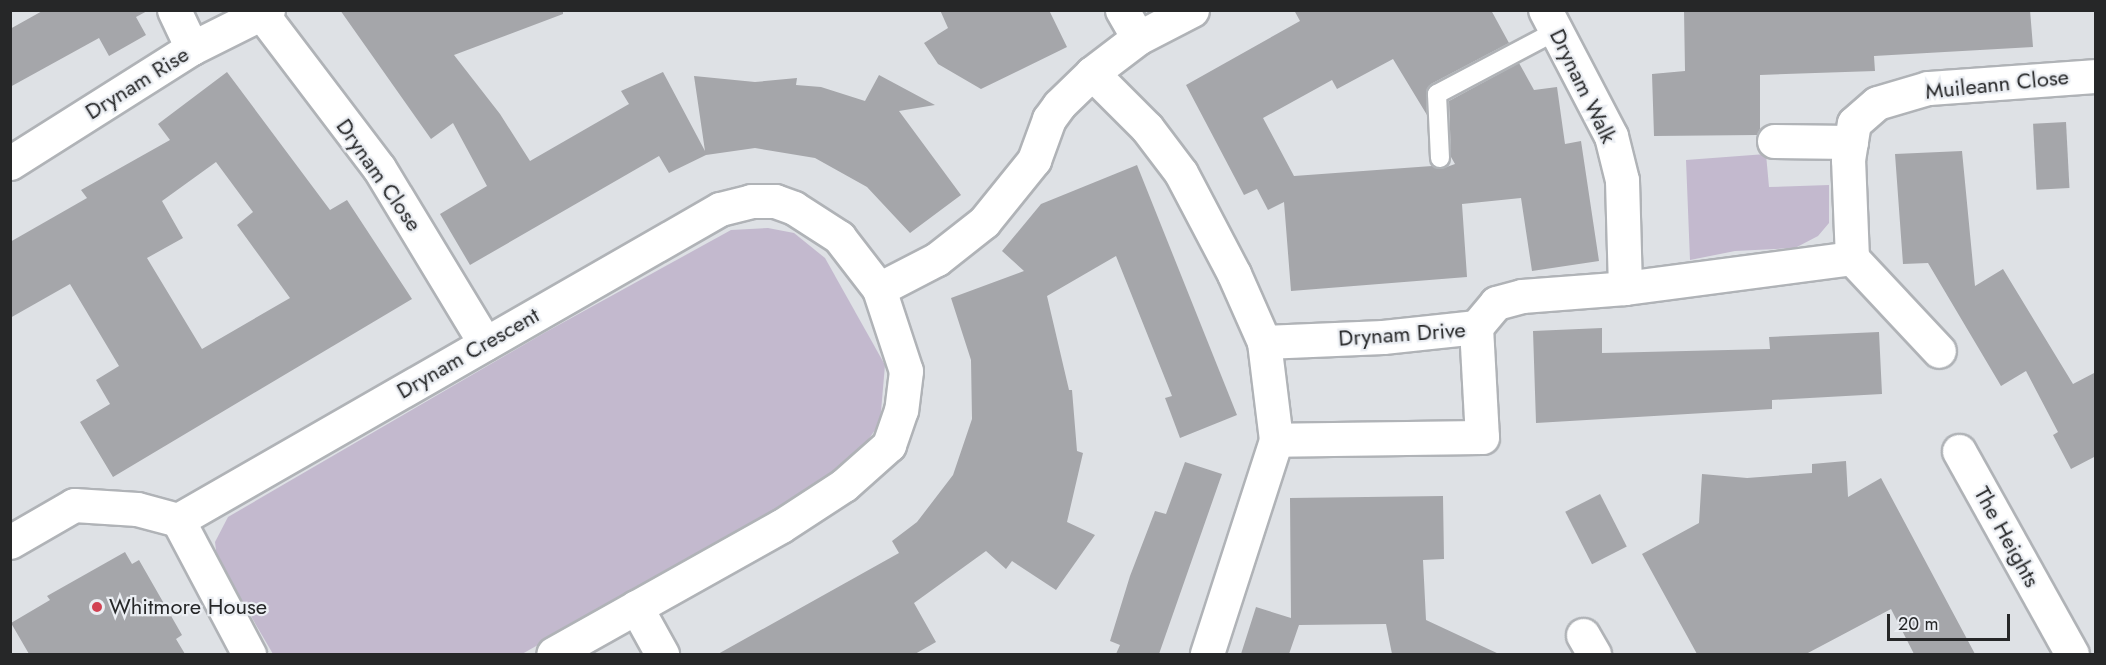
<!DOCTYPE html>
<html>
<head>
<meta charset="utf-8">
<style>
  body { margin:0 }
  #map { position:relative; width:2106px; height:665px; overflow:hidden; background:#dee1e5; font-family:Jost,sans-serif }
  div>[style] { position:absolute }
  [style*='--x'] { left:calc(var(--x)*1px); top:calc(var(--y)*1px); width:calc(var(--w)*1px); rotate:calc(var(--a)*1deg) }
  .green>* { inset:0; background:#c3b9ce }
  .building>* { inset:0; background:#a5a6aa; transform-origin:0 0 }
  .roads { filter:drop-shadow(2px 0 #b0b3b7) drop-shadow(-2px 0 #b0b3b7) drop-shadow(0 2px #b0b3b7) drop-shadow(0 -2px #b0b3b7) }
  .service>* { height:18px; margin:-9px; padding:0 9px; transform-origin:9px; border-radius:9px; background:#fff }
  .minor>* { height:33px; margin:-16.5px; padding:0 16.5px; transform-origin:16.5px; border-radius:16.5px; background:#fff }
  .dots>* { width:16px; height:16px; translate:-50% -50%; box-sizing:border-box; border:3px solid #ebeef3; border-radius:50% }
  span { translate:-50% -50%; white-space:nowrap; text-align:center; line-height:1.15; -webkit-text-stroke:4.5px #ebeef3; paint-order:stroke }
  .street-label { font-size:22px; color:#262728 }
  .poi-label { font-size:22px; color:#262728 }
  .left { translate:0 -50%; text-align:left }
  .frame { position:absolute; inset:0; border:12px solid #262728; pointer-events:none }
  .scale { position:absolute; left:1887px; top:614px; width:123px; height:27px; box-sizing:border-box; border:3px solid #262728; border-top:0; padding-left:8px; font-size:18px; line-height:21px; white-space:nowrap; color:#262728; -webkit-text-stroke:4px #ebeef3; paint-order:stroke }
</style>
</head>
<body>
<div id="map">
  <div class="green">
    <div style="clip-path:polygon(1766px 154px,1769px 187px,1829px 185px,1829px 223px,1818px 236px,1795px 248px,1735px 251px,1690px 260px,1686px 160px)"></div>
    <div style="clip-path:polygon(768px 228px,794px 233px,825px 258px,885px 365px,880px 423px,856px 457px,824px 483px,522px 654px,273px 654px,217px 558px,215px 542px,228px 517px,544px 333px,731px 230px)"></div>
  </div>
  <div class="building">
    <div style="clip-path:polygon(44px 10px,149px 10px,136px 17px,146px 35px,109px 56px,99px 38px,10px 87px,10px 29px)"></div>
    <div style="clip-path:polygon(340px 10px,563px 10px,563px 14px,454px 55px,500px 114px,530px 161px,629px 104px,621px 91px,663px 72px,705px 151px,694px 76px,755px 82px,797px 78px,796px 85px,821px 87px,865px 101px,879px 75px,935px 105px,899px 111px,961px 195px,910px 233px,867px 187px,815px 158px,755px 148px,706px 155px,669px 173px,659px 156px,470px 265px,440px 214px,487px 186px,453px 123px,431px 139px)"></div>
    <div style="clip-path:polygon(940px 10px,1049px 10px,1067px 47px,981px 89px,938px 64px,924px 43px,948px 28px)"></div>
    <div style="clip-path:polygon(1294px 10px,1491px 10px,1509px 43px,1431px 84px,1426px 94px,1427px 115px,1393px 59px,1337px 89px,1332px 80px,1263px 118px,1294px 176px,1432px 166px,1441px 169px,1455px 164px,1451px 157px,1449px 101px,1519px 63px,1534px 90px,1557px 87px,1565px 144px,1581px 141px,1599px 261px,1532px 271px,1521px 198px,1462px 204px,1467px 277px,1291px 291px,1284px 202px,1268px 210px,1257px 189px,1244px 195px,1186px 85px,1300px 21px)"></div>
    <div style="clip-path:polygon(1684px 10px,2030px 10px,2033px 47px,1874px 56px,1875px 71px,1760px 75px,1760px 129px,1757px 135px,1654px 136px,1652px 74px,1685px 71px)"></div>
    <div style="clip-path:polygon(evenodd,227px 72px,330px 210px,347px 200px,412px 299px,113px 477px,80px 422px,110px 404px,96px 380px,119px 366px,70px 284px,10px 318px,10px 242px,87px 198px,81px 190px,170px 140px,158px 124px,227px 72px,216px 162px,253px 212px,237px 225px,290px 298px,202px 349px,147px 258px,183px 238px,162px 201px,216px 162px)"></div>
    <div style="left:2066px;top:122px;width:66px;height:33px;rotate:87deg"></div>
    <div style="clip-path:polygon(1962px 151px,1975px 286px,2003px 269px,2073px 384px,2096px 372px,2096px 456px,2071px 469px,2053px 435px,2058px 432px,2026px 371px,2001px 386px,1928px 263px,1903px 264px,1895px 154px)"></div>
    <div style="clip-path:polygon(1137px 165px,1237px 415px,1180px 438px,1165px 398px,1172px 396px,1116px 256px,1047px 296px,1069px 390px,1072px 390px,1077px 451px,1083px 453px,1067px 522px,1095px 535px,1056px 590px,1012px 561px,1006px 569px,986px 551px,914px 603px,936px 642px,915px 654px,718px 654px,899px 553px,892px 541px,917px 522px,953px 475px,972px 419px,971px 360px,951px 298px,1024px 271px,1002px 251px,1041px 204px)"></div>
    <div style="clip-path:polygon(1602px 328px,1602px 353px,1770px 349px,1769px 337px,1879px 332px,1882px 394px,1772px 400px,1772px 409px,1536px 423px,1533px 331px)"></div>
    <div style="clip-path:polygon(1846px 461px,1848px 497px,1881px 478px,1975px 654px,1914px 654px,1891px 609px,1806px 654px,1697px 654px,1642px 554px,1699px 523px,1702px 474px,1747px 478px,1812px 473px,1812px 464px)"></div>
    <div style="clip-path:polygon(1185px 462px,1222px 474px,1159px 654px,1116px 654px,1120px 645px,1110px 641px,1130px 576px,1155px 511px,1166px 514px)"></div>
    <div style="left:1600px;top:494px;width:59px;height:39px;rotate:63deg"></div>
    <div style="clip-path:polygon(1443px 496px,1444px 559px,1423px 560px,1426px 620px,1499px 654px,1392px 654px,1386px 624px,1299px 625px,1289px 654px,1241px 654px,1256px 607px,1291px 618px,1290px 498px)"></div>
    <div style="clip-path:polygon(125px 552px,132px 564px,139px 560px,182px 635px,176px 639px,185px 654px,29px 654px,11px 623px,50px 600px,47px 596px)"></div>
  </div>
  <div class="roads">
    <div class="service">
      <div style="--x:1440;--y:158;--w:64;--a:-92.7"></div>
      <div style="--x:1437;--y:94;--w:135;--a:-27.9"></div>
    </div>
    <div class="minor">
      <div style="--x:174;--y:10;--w:42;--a:64.7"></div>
      <div style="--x:1122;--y:10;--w:32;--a:60"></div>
      <div style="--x:1192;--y:10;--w:61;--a:152.6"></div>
      <div style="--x:1138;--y:38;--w:58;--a:142.7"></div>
      <div style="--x:1092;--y:73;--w:78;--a:45"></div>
      <div style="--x:1147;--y:128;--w:56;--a:52.9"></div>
      <div style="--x:1181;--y:173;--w:114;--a:62.3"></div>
      <div style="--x:1234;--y:274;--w:74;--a:66.2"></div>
      <div style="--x:1264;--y:342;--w:99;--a:83"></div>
      <div style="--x:1276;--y:440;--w:225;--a:107.9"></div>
      <div style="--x:262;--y:14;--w:193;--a:52.8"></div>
      <div style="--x:379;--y:168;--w:205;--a:58.8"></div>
      <div style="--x:1774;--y:141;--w:77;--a:0.7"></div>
      <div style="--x:10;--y:163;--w:215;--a:-32.3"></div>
      <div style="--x:192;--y:48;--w:85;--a:-26.6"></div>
      <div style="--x:1852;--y:258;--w:98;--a:-92.3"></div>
      <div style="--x:1848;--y:160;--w:37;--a:-81"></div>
      <div style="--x:1854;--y:123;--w:30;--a:-41"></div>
      <div style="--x:1877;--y:103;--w:53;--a:-16.4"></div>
      <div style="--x:1928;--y:88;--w:168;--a:-4.1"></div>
      <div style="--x:1625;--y:288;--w:229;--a:-7.5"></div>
      <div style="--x:1852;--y:258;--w:127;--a:46.9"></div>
      <div style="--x:879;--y:289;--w:65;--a:-27.3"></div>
      <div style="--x:937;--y:259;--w:60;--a:-38.2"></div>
      <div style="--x:984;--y:222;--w:80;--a:-51.1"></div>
      <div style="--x:1034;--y:160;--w:44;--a:-69.9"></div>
      <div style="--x:1049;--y:119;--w:17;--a:-54"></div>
      <div style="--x:1059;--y:105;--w:46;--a:-44.1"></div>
      <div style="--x:1476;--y:327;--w:31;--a:-50"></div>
      <div style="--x:1496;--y:303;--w:27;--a:-15"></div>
      <div style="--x:1522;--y:296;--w:103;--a:-4.4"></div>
      <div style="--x:1625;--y:288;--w:108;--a:-91.6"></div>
      <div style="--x:1622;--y:180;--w:45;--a:-104"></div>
      <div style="--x:1611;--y:136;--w:142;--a:-117.6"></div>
      <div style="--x:1264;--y:342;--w:119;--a:-2.4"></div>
      <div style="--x:1383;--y:337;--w:94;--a:-6.1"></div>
      <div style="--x:1476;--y:327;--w:110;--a:86.9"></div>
      <div style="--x:1482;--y:437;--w:206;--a:179.2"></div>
      <div style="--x:1959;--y:451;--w:232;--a:60.9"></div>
      <div style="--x:178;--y:520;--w:625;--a:-29.85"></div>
      <div style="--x:720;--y:209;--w:32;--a:-14"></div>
      <div style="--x:751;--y:201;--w:24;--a:0"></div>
      <div style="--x:775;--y:201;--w:20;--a:20"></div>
      <div style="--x:794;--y:208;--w:54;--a:32.8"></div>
      <div style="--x:839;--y:237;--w:66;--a:52.4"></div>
      <div style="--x:879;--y:289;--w:86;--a:71.8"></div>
      <div style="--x:906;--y:371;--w:39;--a:97"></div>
      <div style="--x:901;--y:410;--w:37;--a:109"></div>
      <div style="--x:889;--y:445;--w:60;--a:138.4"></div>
      <div style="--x:844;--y:485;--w:75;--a:146.9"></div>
      <div style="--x:781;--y:526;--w:261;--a:150.7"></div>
      <div style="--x:178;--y:520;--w:152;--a:62.1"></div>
      <div style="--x:10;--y:542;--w:74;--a:-30"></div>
      <div style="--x:74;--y:505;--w:63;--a:3.6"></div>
      <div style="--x:137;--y:509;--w:42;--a:15"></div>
      <div style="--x:636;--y:607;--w:54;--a:61"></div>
      <div style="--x:1583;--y:635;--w:22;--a:60"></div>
    </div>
  </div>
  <div class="dots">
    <div style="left:97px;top:607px;background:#d24253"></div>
  </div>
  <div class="street-label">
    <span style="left:137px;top:83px;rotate:-32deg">Drynam Rise</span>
    <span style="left:1997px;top:84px;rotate:-6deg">Muileann Close</span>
    <span style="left:1583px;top:86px;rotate:64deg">Drynam Walk</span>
    <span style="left:379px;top:175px;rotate:55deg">Drynam Close</span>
    <span style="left:1402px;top:334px;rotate:-4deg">Drynam Drive</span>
    <span style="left:468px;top:353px;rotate:-30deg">Drynam Crescent</span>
    <span style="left:2007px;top:537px;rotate:61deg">The Heights</span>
  </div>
  <div class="poi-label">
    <span class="left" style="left:109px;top:607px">Whitmore House</span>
  </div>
  <div class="frame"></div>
  <div class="scale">20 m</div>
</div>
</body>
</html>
